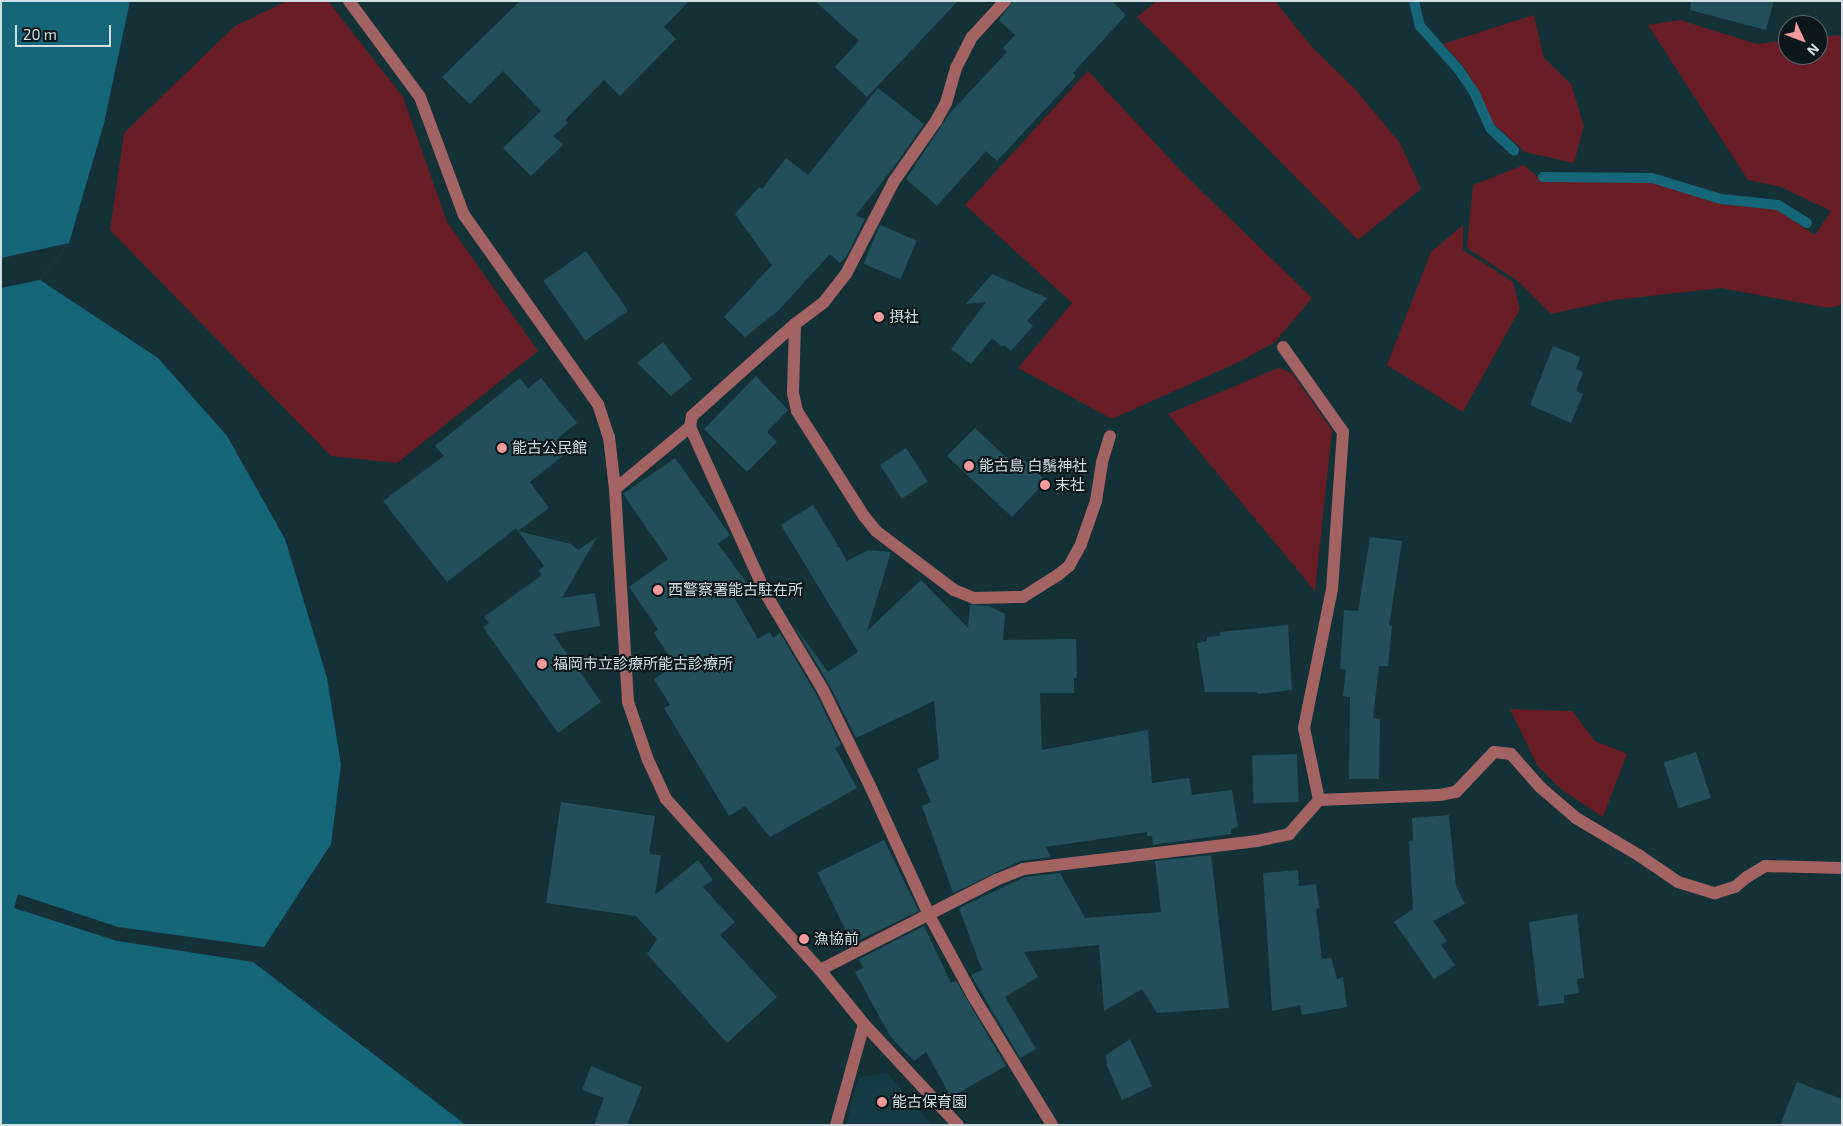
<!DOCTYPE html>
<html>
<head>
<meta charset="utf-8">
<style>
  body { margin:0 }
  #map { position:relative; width:1843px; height:1126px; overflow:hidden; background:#153138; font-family:"Exo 2","Noto Sans JP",sans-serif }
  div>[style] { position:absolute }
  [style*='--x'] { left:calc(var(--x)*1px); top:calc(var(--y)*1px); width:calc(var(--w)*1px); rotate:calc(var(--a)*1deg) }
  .built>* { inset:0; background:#153b45 }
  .green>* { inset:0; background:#691d24 }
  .water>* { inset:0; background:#156678 }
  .pier>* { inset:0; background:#153138 }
  .stream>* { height:10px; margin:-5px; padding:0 5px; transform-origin:5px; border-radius:5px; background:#156678 }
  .building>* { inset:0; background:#234f5b; transform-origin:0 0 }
  .minor>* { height:12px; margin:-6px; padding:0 6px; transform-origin:6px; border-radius:6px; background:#a46363 }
  .dots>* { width:14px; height:14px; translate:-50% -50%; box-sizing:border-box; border:2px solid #0b171a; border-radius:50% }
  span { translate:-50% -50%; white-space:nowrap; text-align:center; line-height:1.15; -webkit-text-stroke:4px #0b171a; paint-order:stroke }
  .poi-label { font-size:15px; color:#cfdfe4 }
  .left { translate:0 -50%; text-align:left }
  .frame { position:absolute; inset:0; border:2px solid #cfdfe4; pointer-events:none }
  .north { position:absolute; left:1778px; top:15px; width:50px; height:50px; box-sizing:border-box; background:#0b171a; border:1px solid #59676b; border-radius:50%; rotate:133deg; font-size:14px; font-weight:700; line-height:20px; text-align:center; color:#cfdfe4 }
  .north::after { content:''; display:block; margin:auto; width:18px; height:22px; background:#f59b9b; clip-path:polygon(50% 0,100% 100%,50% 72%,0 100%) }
  .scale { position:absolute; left:15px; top:25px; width:96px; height:22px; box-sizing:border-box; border:2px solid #cfdfe4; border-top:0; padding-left:6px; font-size:15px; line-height:18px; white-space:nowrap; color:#cfdfe4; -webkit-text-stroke:4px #0b171a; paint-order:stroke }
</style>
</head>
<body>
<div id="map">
  <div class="built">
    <div style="clip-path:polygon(887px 1073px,932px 1125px,846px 1125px,858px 1078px)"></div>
  </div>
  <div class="green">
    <div style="clip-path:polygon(287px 1px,328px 1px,403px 97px,447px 222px,538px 351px,397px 463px,331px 456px,110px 230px,124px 133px,235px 26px)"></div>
    <div style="clip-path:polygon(1157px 1px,1275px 1px,1311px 46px,1354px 88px,1400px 143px,1421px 189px,1358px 240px,1137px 17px)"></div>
    <div style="clip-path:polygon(1534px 15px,1544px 58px,1571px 84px,1584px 126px,1574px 163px,1525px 152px,1494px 124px,1464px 67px,1443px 44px)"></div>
    <div style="clip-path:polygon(1680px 20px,1757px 44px,1788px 40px,1788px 55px,1818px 55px,1818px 37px,1842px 35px,1842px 305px,1829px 308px,1721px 288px,1614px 300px,1551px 314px,1518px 281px,1467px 248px,1473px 185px,1524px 165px,1541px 180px,1653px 182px,1721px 204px,1776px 209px,1815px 235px,1831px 211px,1781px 187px,1748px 180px,1648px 25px)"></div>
    <div style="clip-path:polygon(1088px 71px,1183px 173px,1312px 298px,1275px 342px,1239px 362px,1112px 419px,1018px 368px,1072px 303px,965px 205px)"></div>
    <div style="clip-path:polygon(1463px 225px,1463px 250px,1513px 282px,1520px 309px,1463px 412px,1387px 365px,1431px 252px)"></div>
    <div style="clip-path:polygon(1278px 368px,1292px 373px,1332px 430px,1315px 591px,1168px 414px)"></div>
    <div style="clip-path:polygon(1510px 709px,1572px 711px,1595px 741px,1627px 754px,1603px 817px,1561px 789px,1537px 765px)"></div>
  </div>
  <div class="water">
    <div style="clip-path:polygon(1px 1px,130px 1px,104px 123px,69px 243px,40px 280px,158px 358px,227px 436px,285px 539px,327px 678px,341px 765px,331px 844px,264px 947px,118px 927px,18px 894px,14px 908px,117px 941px,253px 962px,466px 1125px,1px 1125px)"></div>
  </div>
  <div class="pier">
    <div style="clip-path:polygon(69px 243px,40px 280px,1px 288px,1px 258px)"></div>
  </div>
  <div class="stream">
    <div style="--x:1414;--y:1;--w:26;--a:77"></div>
    <div style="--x:1420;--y:26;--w:59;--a:48.4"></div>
    <div style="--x:1459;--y:70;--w:29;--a:56"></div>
    <div style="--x:1475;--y:94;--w:37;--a:66"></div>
    <div style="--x:1490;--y:128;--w:33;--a:43"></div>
    <div style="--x:1543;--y:177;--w:109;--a:0.5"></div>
    <div style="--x:1652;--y:178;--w:72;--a:16.9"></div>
    <div style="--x:1721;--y:199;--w:57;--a:6"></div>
    <div style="--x:1778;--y:205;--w:34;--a:32"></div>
  </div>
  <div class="building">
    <div style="clip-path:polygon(520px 1px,689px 1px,664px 27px,676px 39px,620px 96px,604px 80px,565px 120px,568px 123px,553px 136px,563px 145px,531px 176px,503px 148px,541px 111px,503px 71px,470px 104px,442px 77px)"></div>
    <div style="clip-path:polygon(815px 1px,958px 1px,867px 97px,835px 67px,859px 41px)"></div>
    <div style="clip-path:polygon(1013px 1px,1112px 1px,1126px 15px,1073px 73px,1076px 76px,997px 161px,986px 151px,937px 206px,906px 179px,950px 113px,1007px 52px,1003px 48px,1015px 35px,999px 20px)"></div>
    <div style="clip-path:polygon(1691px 1px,1774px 1px,1766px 30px,1690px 10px)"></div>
    <div style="clip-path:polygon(878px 88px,924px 124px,893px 168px,856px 215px,865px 219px,846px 257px,840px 263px,830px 254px,779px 310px,745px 337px,724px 317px,772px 265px,735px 214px,759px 187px,762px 189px,786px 158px,808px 175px)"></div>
    <div style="left:880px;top:225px;width:40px;height:42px;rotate:23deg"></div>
    <div style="left:586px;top:251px;width:73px;height:52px;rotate:55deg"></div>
    <div style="clip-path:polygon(992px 274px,1047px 298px,1027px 321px,1033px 326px,1011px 351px,1004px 345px,1002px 347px,992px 338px,971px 364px,951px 349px,986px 302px,966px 304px)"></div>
    <div style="clip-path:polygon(663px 342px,692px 379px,671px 396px,637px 363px)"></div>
    <div style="clip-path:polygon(1553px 346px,1580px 357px,1576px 369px,1583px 372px,1576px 391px,1583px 394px,1571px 423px,1530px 405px)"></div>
    <div style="clip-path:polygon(756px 376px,788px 410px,767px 432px,777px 442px,747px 472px,704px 429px)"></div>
    <div style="clip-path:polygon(520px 378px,528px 389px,541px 378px,577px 423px,558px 438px,569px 451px,530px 482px,549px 508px,518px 531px,571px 544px,578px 550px,597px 537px,562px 598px,595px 593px,600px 626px,553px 634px,601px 702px,558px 733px,483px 627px,489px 623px,484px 617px,542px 575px,538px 571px,544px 566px,516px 528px,447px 582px,383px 501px,444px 456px,435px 446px)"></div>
    <div style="clip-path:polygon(975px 428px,1011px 462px,1014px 464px,1020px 456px,1046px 481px,1012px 517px,947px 456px)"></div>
    <div style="left:906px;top:448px;width:40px;height:31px;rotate:57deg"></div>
    <div style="clip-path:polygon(675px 458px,730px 535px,718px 544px,749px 586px,734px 597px,758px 639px,770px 632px,773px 638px,780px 633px,816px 694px,841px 745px,835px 748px,857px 788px,770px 837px,745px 806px,729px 816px,664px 708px,670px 705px,654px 679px,675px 665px,654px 633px,658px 629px,629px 587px,668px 559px,623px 494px)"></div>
    <div style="clip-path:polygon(813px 505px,838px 545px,836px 546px,839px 547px,847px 561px,868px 550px,891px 552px,867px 631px,921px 580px,968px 628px,970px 605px,989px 606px,1005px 614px,1003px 640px,1076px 639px,1077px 678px,1074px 678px,1074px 693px,1040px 693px,1042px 750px,1148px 730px,1152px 783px,1189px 778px,1192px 795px,1232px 790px,1238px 827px,1231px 829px,1231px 834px,1153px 845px,1152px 836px,1147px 836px,1147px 832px,1046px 847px,1051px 857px,1020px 861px,953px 893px,922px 806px,931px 802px,917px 769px,939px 759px,934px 701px,856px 738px,830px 686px,793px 624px,828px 672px,858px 652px,781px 525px)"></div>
    <div style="clip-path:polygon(1370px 537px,1402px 541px,1389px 626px,1392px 626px,1388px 666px,1379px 666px,1373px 718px,1380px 719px,1379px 779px,1349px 779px,1350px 697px,1343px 696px,1346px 670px,1340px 669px,1344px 610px,1358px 611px)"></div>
    <div style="clip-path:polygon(1288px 625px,1292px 690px,1257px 694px,1257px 692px,1205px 692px,1197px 643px,1207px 641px,1207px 637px,1220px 636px,1220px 632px)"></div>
    <div style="left:1696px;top:752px;width:48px;height:34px;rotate:72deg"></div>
    <div style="left:1297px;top:754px;width:48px;height:45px;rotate:88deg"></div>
    <div style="clip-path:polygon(561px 802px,655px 816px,649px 854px,661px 855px,655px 895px,698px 860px,713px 880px,703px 887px,735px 922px,720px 935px,777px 997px,727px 1043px,647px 954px,657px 939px,636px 916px,546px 903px)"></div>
    <div style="clip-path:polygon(1449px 815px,1456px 886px,1465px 904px,1433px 921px,1447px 941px,1441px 945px,1455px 965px,1434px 979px,1394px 922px,1413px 909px,1409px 841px,1413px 840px,1412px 818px)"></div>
    <div style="left:884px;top:840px;width:79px;height:74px;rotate:64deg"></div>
    <div style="clip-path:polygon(1211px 855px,1229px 1008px,1157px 1013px,1142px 989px,1104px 1011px,1099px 945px,1024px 952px,1038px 977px,1005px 997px,1036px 1049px,1020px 1058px,971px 975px,982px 970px,959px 908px,1025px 877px,1060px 873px,1085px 918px,1161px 912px,1155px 861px)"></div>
    <div style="clip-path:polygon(1298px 870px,1299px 886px,1316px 884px,1319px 908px,1316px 909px,1322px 959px,1331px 958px,1337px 979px,1343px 977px,1347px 1007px,1302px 1015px,1300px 1005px,1272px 1011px,1263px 873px)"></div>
    <div style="clip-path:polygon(1577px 914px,1584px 978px,1577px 979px,1579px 993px,1564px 995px,1564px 1003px,1539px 1006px,1529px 922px)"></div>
    <div style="clip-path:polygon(924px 926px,951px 983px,956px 981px,1006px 1066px,951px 1097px,926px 1052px,914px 1061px,890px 1036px,855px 972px,863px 968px,859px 959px)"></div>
    <div style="clip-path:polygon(1130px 1039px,1152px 1086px,1122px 1100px,1107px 1066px,1106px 1055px)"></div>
    <div style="clip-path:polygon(591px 1066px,642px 1087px,627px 1125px,594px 1125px,604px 1098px,582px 1090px)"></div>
    <div style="clip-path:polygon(1797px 1082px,1842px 1099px,1842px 1125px,1780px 1125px)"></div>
  </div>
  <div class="minor">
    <div style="--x:349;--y:1;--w:119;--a:53.5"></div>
    <div style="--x:420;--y:97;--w:126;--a:69.6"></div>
    <div style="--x:464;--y:215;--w:232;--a:54.7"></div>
    <div style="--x:598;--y:404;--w:35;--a:72"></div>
    <div style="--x:609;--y:437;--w:52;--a:83.4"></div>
    <div style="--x:615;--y:489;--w:213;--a:86.5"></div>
    <div style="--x:628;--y:702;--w:61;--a:71"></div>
    <div style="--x:648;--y:760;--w:43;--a:65.2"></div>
    <div style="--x:666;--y:799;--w:230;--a:48"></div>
    <div style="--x:820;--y:970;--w:70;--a:50.8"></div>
    <div style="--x:864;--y:1024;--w:138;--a:47.1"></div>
    <div style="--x:795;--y:324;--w:69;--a:91.7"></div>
    <div style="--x:793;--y:393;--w:18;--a:77"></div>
    <div style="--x:797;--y:411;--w:125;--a:57.5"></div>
    <div style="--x:864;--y:516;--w:19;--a:51"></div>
    <div style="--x:876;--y:531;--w:98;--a:37.1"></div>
    <div style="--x:954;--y:590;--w:22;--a:22"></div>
    <div style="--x:974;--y:598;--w:49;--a:-1.2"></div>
    <div style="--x:1023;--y:597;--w:41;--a:-32.2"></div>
    <div style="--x:1058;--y:575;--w:14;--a:-39"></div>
    <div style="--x:1069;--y:566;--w:25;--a:-61"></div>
    <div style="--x:1081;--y:544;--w:46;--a:-70.8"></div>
    <div style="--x:1096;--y:501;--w:39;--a:-81"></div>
    <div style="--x:1102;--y:462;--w:27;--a:-73"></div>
    <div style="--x:1283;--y:347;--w:104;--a:54.8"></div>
    <div style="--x:1343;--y:432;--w:157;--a:94"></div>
    <div style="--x:1332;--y:589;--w:142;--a:101.4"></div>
    <div style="--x:1304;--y:728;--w:74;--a:78.2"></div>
    <div style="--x:690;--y:427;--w:186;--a:65.5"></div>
    <div style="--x:767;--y:596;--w:109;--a:59.2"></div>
    <div style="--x:823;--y:690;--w:107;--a:63.9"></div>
    <div style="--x:870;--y:786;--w:142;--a:65.4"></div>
    <div style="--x:929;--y:915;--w:92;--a:61.5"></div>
    <div style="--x:973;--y:996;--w:151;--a:58.5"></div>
    <div style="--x:615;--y:489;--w:97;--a:-39.6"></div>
    <div style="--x:690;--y:427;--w:11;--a:-80"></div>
    <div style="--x:692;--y:416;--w:138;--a:-41.8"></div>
    <div style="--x:795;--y:324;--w:36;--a:-37"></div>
    <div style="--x:824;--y:302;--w:36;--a:-52"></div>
    <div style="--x:846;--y:274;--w:105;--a:-62.7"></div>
    <div style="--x:894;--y:181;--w:73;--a:-55"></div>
    <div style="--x:936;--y:121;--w:21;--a:-61"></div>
    <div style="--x:946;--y:103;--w:36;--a:-74"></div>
    <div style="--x:956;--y:68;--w:35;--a:-63"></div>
    <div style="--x:972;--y:37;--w:49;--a:-47.5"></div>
    <div style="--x:820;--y:970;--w:198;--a:-27.1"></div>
    <div style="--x:996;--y:880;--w:29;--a:-22"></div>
    <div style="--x:1023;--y:869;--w:236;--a:-6.8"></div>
    <div style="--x:1257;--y:841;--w:33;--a:-12"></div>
    <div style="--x:1289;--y:834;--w:45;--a:-48.6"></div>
    <div style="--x:1319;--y:800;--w:121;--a:-2.4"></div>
    <div style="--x:1440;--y:795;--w:16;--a:-11"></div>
    <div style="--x:1456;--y:792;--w:55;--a:-46.5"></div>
    <div style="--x:1494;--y:752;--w:17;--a:7"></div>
    <div style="--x:1511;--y:754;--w:44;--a:48.7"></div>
    <div style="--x:1540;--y:787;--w:48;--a:40.7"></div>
    <div style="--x:1576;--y:818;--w:74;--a:30.7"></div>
    <div style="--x:1640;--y:856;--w:46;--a:34.4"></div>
    <div style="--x:1678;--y:882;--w:39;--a:17"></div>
    <div style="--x:1715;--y:893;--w:21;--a:-17"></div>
    <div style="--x:1735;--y:887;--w:16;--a:-40"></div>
    <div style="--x:1747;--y:877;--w:21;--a:-31"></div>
    <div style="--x:1765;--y:866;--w:77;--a:1.5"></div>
    <div style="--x:836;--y:1125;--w:105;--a:-74.5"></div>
  </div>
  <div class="dots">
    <div style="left:879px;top:317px;background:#f59b9b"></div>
    <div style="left:502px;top:448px;background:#f59b9b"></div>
    <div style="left:969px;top:466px;background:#f59b9b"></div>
    <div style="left:1045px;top:485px;background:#f59b9b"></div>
    <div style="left:658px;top:590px;background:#f59b9b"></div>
    <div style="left:542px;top:664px;background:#f59b9b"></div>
    <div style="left:804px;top:939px;background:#f59b9b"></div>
    <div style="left:882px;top:1102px;background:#f59b9b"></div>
  </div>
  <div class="poi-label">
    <span class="left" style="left:889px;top:317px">摂社</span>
    <span class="left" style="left:512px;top:448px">能古公民館</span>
    <span class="left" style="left:979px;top:466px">能古島 白鬚神社</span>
    <span class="left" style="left:1055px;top:485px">末社</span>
    <span class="left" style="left:668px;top:590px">西警察署能古駐在所</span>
    <span class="left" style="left:553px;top:664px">福岡市立診療所能古診療所</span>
    <span class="left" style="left:814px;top:939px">漁協前</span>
    <span class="left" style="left:892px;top:1102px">能古保育園</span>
  </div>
  <div class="frame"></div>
  <div class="north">N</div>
  <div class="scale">20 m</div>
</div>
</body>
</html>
